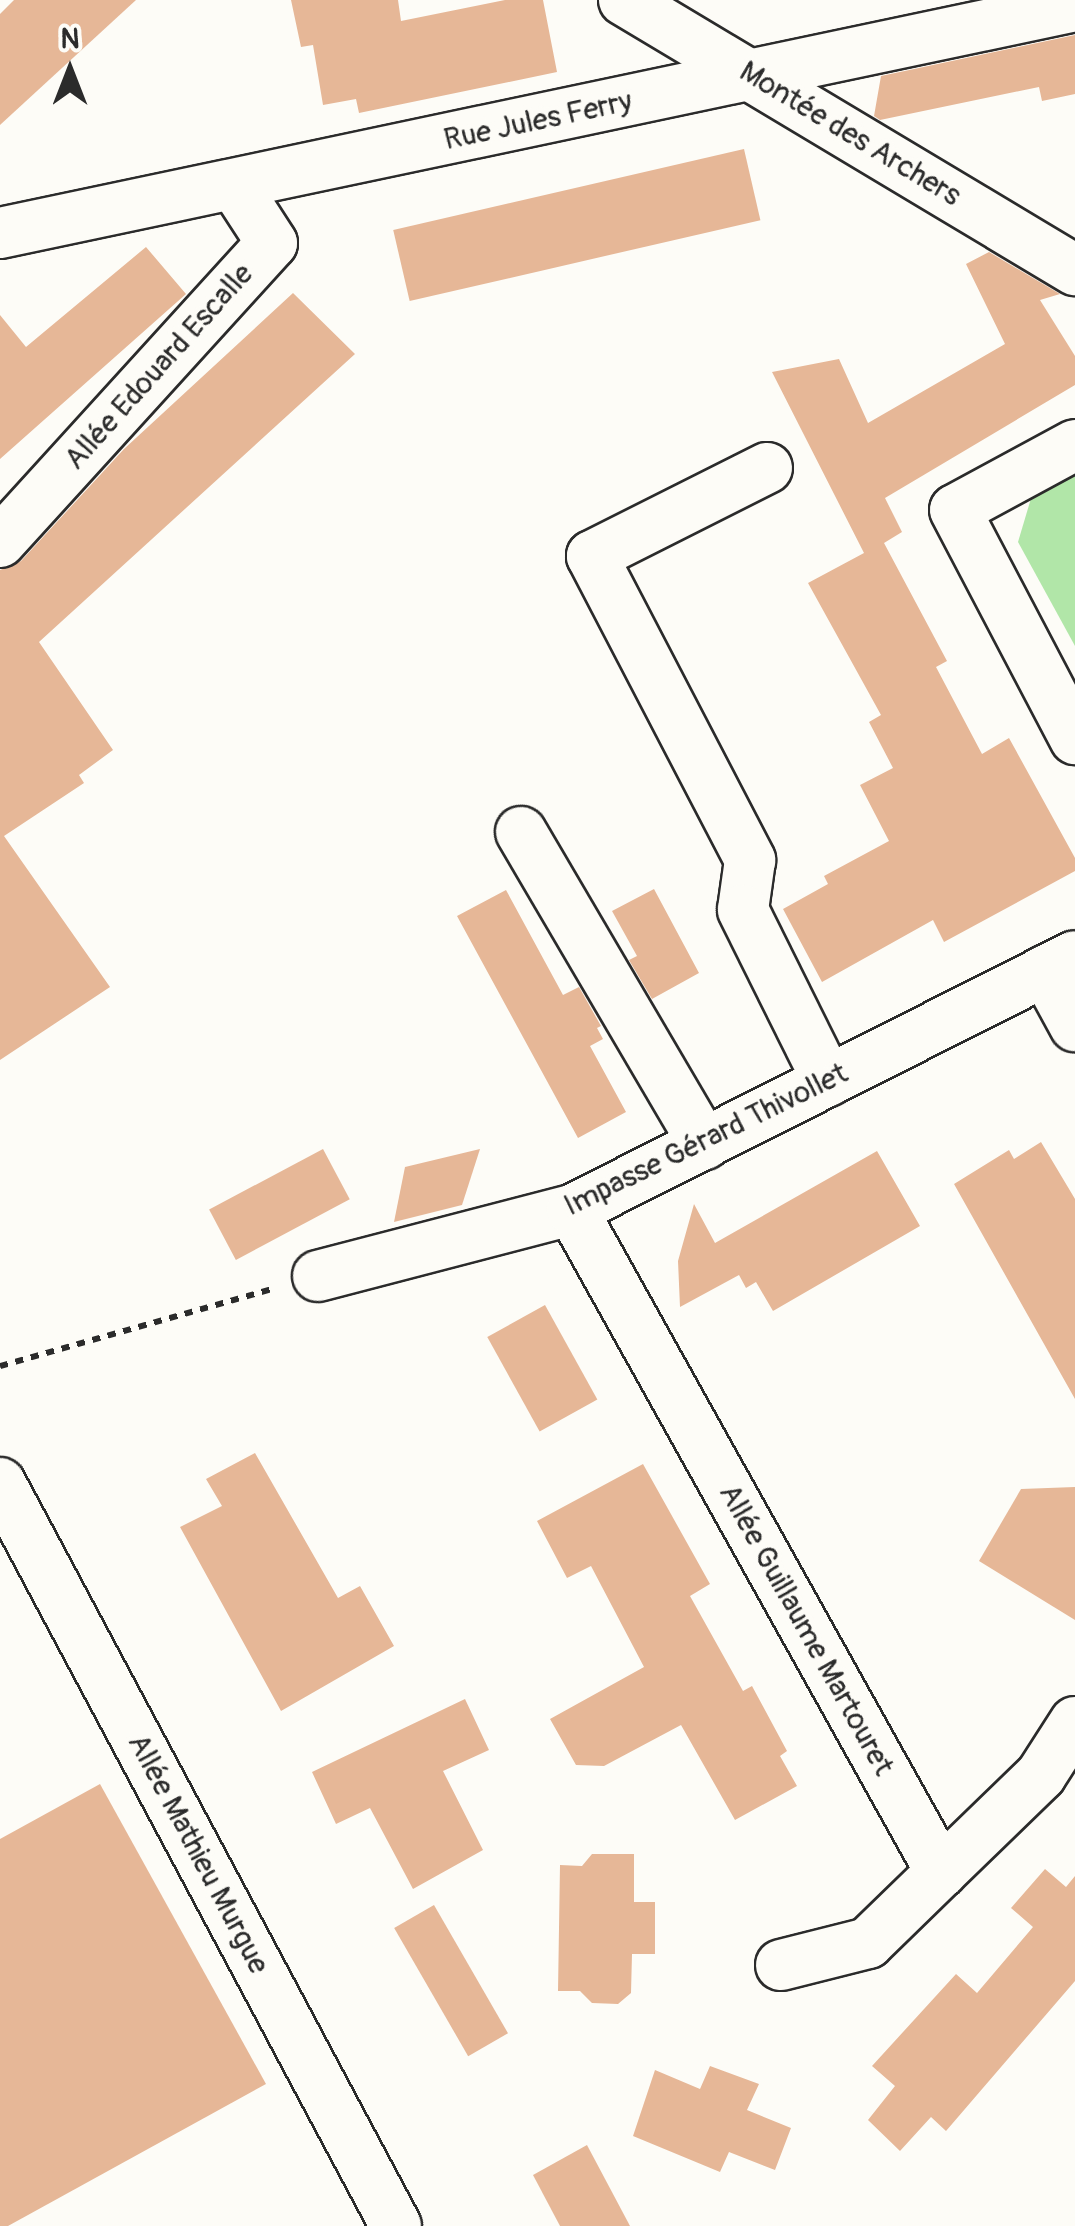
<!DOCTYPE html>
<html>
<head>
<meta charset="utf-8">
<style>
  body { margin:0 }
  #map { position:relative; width:1075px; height:2226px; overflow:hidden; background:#fdfcf7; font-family:Pangolin,sans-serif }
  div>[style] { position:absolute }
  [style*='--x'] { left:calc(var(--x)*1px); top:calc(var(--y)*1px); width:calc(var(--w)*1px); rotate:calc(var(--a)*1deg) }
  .green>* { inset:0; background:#b1e6a8 }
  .building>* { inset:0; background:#e6b797; transform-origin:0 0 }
  .path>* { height:6px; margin-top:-3px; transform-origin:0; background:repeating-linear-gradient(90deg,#2b2b2b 0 8px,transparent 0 16px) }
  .roads { filter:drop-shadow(2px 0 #2b2b2b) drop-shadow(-2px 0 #2b2b2b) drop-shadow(0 2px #2b2b2b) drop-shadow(0 -2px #2b2b2b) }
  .minor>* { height:50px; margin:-25px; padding:0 25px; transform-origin:25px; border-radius:25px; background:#fdfcf7 }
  span { translate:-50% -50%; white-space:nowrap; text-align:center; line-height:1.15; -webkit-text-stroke:9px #fdfcf7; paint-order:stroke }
  .street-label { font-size:30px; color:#2b2b2b }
  .north { position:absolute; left:20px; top:20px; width:100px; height:100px; -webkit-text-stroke:8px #fdfcf7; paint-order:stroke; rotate:0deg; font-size:28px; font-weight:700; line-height:40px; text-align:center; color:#2b2b2b }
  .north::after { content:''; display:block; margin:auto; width:35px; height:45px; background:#2b2b2b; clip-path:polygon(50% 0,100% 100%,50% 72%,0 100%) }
</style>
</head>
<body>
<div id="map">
  <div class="green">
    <div style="clip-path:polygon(1075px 471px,1075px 646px,1018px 542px,1032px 495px)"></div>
  </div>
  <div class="building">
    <div style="clip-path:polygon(14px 0,136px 0,0 125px,0 14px)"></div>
    <div style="clip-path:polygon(291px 0,398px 0,401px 21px,505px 0,543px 0,557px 72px,359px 113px,356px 99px,323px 105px,313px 45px,301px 47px)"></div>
    <div style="clip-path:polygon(1075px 35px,1075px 94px,1042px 101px,1039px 87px,880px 120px,874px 116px,881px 76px)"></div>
    <div style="left:744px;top:149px;width:73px;height:360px;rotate:77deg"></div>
    <div style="clip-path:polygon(146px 247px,186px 294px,0 459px,0 315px,26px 347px)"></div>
    <div style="clip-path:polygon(989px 252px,1060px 294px,1040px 300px,1075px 356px,1075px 385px,885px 498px,902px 532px,884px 543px,947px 661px,936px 667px,982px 754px,1009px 738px,1075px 858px,1075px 871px,944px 942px,933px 920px,822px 982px,783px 909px,828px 884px,824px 876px,889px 841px,860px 785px,893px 768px,869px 722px,881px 715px,808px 583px,864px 553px,772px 372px,839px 359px,868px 423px,1005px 344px,966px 264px)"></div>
    <div style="clip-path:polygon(293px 293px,355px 354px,39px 642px,113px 750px,79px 775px,84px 783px,4px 836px,110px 987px,0 1060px,0 570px,21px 561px,124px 449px)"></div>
    <div style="clip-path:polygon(654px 889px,699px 973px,652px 999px,629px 960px,637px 956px,612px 911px)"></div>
    <div style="clip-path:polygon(506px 890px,563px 995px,579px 987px,601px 1026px,597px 1028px,603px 1039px,590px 1046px,626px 1112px,578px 1138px,457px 916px)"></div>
    <div style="clip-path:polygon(1041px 1142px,1075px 1199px,1075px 1399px,954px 1184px,1009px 1150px,1014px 1159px)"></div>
    <div style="left:323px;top:1149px;width:57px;height:129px;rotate:62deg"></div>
    <div style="clip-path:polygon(480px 1149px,462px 1205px,394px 1222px,405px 1167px)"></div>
    <div style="clip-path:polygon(877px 1151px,920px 1226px,773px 1311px,756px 1282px,746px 1288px,739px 1275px,680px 1307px,678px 1261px,694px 1204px,715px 1243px)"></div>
    <div style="left:545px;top:1305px;width:108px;height:66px;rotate:61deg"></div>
    <div style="clip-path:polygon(255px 1453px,338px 1598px,360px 1586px,394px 1646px,281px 1711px,180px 1527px,222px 1506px,206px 1479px)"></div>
    <div style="clip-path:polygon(643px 1464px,710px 1584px,690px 1596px,743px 1691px,752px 1686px,787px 1751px,780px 1756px,797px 1786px,735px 1820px,681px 1725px,604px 1766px,576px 1765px,550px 1719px,644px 1667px,591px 1566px,567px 1578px,537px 1521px)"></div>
    <div style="clip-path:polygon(1075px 1487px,1075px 1620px,979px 1561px,1021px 1489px)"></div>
    <div style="clip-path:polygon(465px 1699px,489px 1750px,443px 1771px,483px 1850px,413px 1889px,370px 1808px,336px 1824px,312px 1772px)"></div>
    <div style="clip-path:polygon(100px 1784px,266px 2084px,8px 2226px,0 2226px,0 1839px)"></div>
    <div style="clip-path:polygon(592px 1854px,634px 1854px,634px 1902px,655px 1902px,655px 1954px,632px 1954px,631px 1993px,618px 2004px,592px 2003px,580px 1991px,558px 1991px,560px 1865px,582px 1866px)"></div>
    <div style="clip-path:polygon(1045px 1869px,1066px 1887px,1075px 1876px,1075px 1981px,946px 2131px,931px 2117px,900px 2151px,868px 2120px,895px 2086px,872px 2066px,956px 1974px,977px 1993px,1033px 1927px,1011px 1908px)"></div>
    <div style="left:434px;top:1905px;width:148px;height:46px;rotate:60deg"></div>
    <div style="clip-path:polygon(710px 2066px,759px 2084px,747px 2110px,791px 2128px,775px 2170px,729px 2152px,720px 2172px,633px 2136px,655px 2070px,700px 2089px)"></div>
    <div style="clip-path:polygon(587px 2145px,630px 2226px,560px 2226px,533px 2175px)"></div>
  </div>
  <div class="path">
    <div style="--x:0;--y:1366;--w:284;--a:-15.8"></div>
  </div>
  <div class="roads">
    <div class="minor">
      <div style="--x:624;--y:0;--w:526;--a:30.91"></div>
      <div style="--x:0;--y:233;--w:1099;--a:-11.92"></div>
      <div style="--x:1075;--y:445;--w:136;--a:151.6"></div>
      <div style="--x:955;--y:510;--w:259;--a:62.3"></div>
      <div style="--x:767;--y:468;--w:196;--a:153.3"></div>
      <div style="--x:592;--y:556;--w:343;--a:62.5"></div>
      <div style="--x:750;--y:860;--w:50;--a:98"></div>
      <div style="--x:743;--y:910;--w:191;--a:63.6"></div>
      <div style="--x:0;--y:542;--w:404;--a:-47.7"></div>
      <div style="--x:272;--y:243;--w:68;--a:-123"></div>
      <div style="--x:521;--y:832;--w:362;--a:59.6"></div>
      <div style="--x:1045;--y:971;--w:63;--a:61.4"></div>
      <div style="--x:572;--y:1210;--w:758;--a:60.86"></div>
      <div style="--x:941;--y:1872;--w:139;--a:-44.1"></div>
      <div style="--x:1041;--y:1775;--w:63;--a:-57.3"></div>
      <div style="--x:318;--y:1276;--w:262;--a:-14.6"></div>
      <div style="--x:572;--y:1210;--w:563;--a:-26.79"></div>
      <div style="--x:0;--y:1483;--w:842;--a:61.94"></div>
      <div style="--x:781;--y:1965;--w:90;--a:-14.2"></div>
      <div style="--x:868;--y:1943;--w:102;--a:-44.2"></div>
    </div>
  </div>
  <div class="street-label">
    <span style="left:538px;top:121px;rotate:-12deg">Rue Jules Ferry</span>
    <span style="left:850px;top:134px;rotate:31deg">Montée des Archers</span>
    <span style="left:159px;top:367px;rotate:-48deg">Allée Edouard Escalle</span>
    <span style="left:706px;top:1140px;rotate:-26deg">Impasse Gérard Thivollet</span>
    <span style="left:806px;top:1630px;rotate:61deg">Allée Guillaume Martouret</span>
    <span style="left:198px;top:1854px;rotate:62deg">Allée Mathieu Murgue</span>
  </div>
  <div class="north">N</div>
</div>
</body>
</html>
